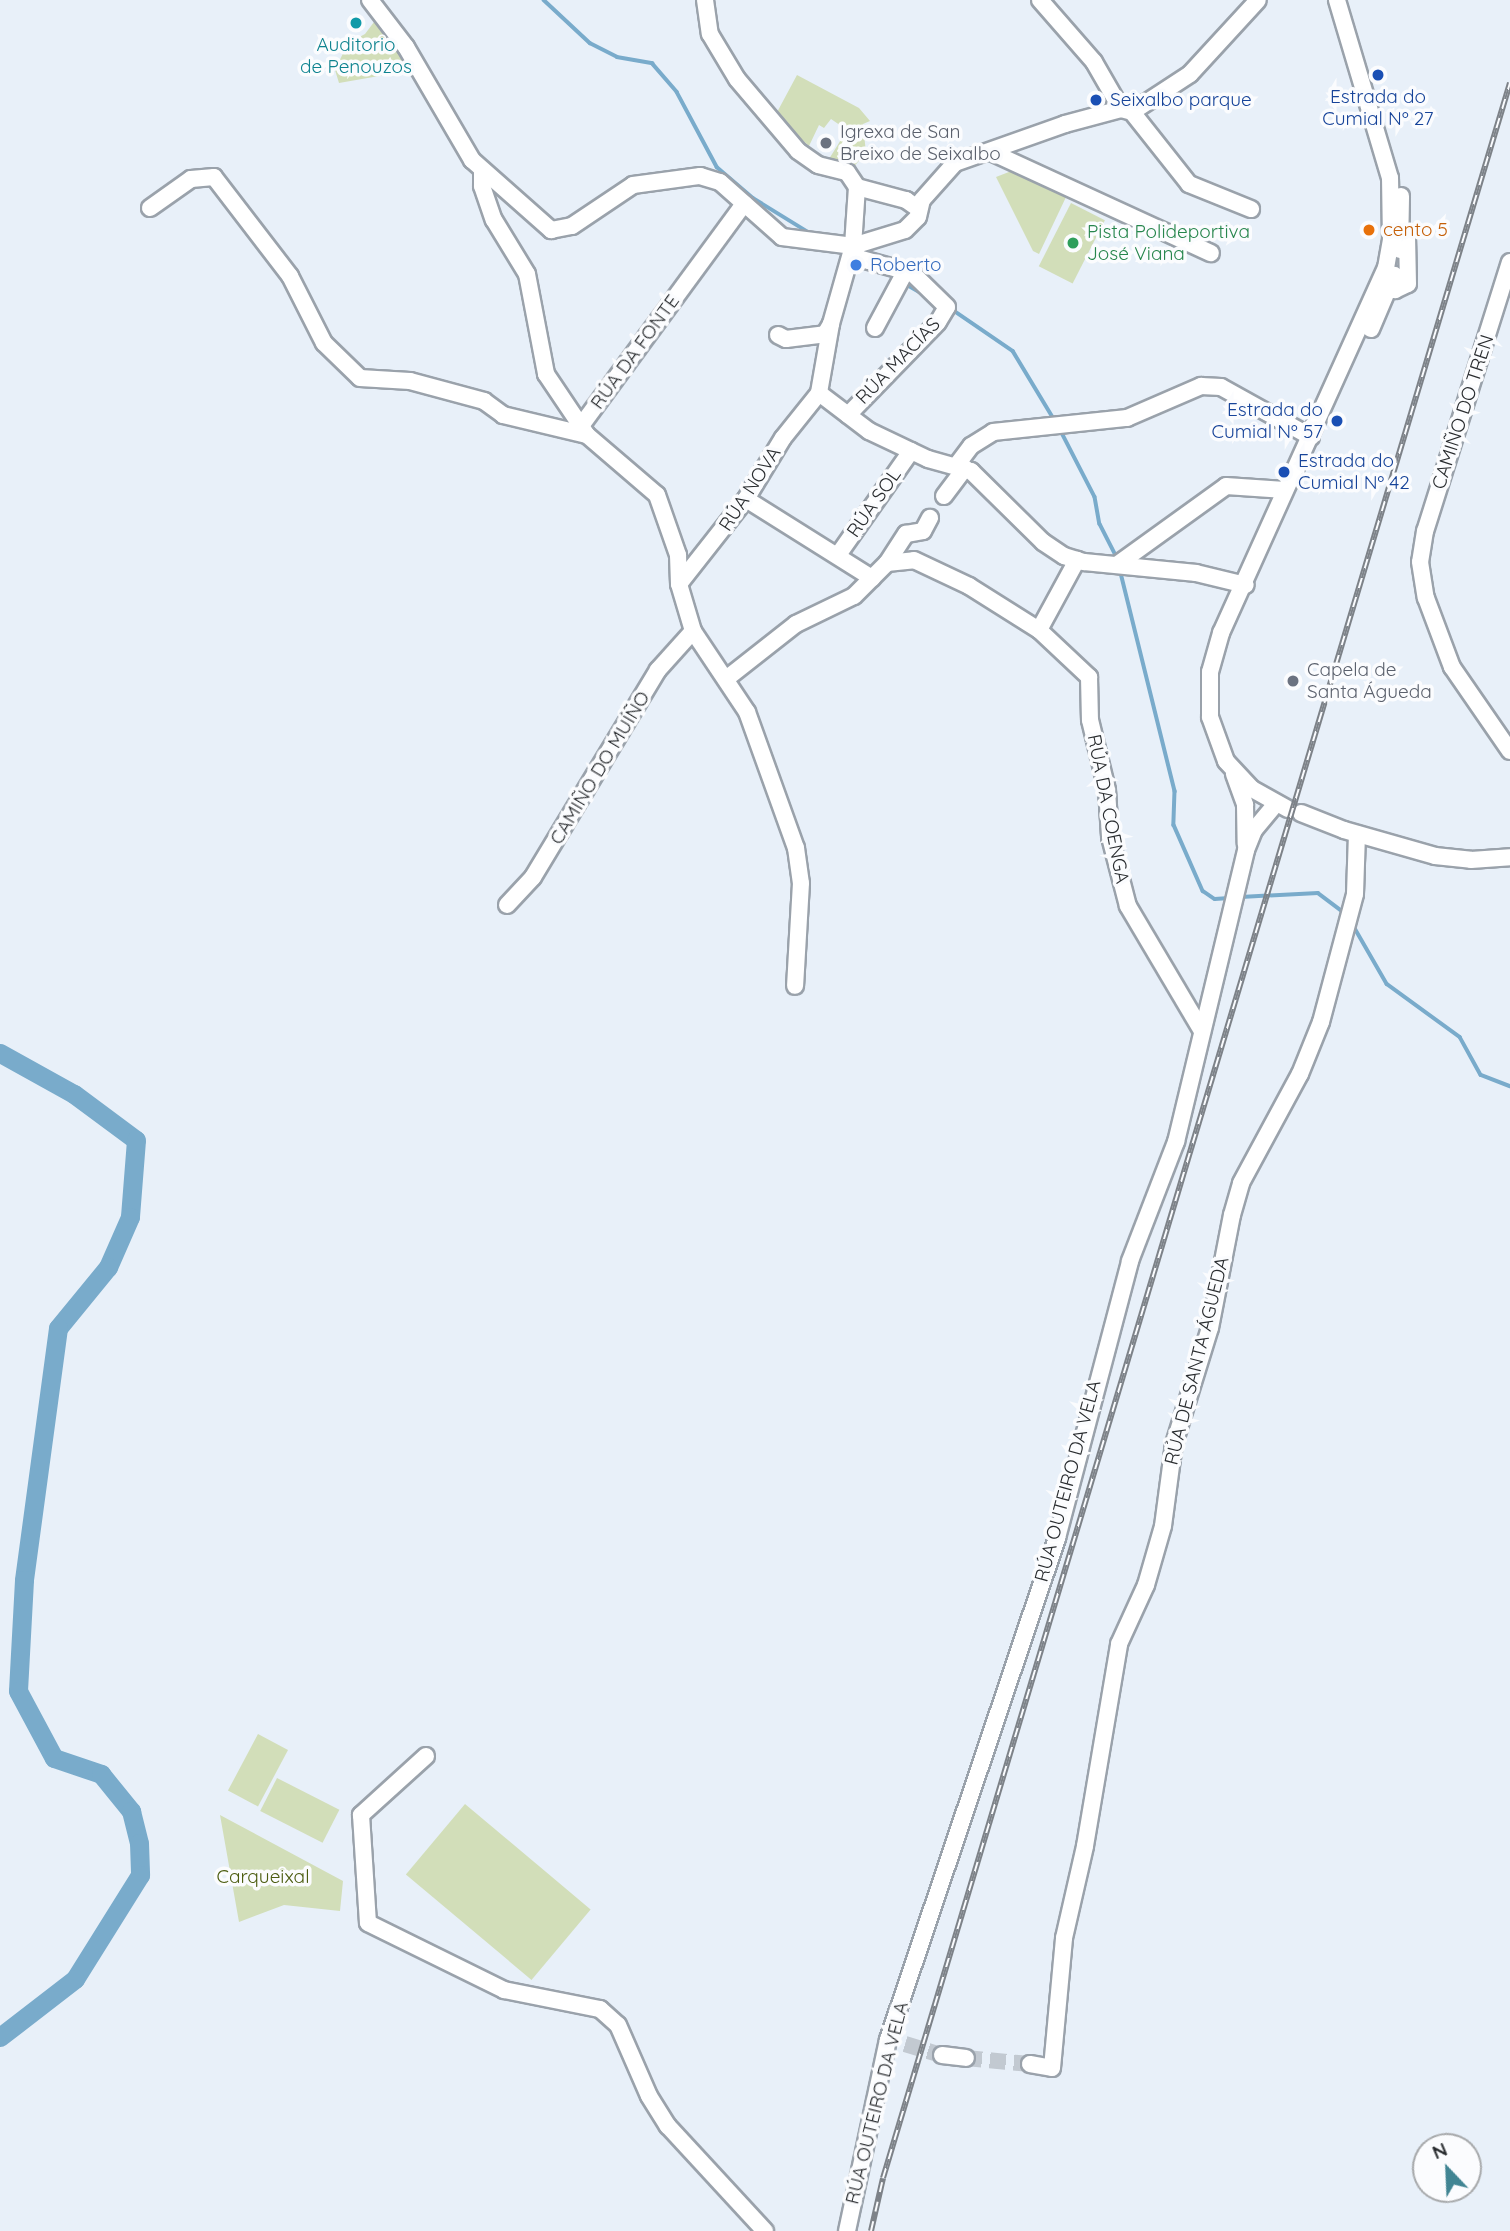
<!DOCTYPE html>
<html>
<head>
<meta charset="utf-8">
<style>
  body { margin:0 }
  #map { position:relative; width:1510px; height:2231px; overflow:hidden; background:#e8f0f9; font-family:Quicksand,sans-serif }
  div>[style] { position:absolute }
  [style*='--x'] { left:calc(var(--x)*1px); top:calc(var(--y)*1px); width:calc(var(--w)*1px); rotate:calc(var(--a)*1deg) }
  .green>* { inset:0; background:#d2deb9; transform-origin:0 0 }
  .stream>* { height:3.5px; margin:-1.75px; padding:0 1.75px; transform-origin:1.75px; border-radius:1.75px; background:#79abcb }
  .river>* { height:19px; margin:-9.5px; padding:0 9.5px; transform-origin:9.5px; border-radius:9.5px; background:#79abcb }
  .minor-tunnel>* { height:16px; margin-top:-8px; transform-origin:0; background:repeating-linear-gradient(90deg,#c2c9d1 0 16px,transparent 0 24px) }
  .roads { filter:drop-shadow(2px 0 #9aa2ab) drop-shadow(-2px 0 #9aa2ab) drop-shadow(0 2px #9aa2ab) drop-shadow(0 -2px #9aa2ab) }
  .minor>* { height:16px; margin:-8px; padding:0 8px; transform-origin:8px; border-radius:8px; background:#fff }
  .rail>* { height:6px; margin-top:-3px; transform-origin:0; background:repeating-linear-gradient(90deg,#fbfcfe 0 10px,#7d8288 0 20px); box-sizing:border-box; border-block:2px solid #7d8288 }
  .dots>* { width:19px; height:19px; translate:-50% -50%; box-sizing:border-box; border:4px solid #fbfcfe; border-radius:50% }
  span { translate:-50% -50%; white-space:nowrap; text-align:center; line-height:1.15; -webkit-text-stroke:7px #fbfcfe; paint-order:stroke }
  .culture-label { font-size:19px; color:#0d838f }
  .transit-label { font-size:19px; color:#164399 }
  .left { translate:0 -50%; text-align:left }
  .right { translate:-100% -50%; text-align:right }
  .worship-label { font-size:19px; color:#5b616d }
  .food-label { font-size:19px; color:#c56008 }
  .leisure-label { font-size:19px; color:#27864d }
  .shop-label { font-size:19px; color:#366cbe }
  .street-label { font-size:19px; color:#292c2f }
  .park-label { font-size:19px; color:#4b5c0f }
  .north { position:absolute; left:1412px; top:2133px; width:70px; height:70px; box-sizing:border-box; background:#fbfcfe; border:2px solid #a7a9ab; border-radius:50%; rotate:337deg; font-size:19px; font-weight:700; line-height:28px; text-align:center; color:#292c2f }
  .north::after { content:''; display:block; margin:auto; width:24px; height:32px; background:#418593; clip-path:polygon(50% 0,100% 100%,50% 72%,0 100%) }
</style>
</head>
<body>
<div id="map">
  <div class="green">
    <div style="clip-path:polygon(377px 18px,410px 66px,402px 72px,339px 83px,335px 70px,348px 43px,365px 34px)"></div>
    <div style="clip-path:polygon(797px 75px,859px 108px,870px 121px,863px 124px,866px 153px,849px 172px,829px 159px,847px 130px,831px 119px,824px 128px,819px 125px,809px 146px,775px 116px)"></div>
    <div style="clip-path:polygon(1014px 170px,1067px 195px,1039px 254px,1033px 251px,996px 177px)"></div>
    <div style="left:1071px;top:203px;width:38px;height:71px;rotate:27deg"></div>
    <div style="left:258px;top:1734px;width:34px;height:64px;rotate:28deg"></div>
    <div style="left:277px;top:1778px;width:70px;height:37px;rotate:27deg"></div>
    <div style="left:465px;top:1804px;width:164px;height:92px;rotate:40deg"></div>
    <div style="clip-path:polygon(220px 1815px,343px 1881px,340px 1911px,284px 1905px,239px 1922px)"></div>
  </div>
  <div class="stream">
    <div style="--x:544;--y:0;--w:63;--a:43.1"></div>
    <div style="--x:590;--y:43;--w:30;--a:27"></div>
    <div style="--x:617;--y:57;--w:36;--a:10"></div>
    <div style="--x:652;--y:63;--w:38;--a:49"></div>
    <div style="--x:677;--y:92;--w:85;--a:61.9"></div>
    <div style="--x:717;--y:167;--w:48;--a:40.7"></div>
    <div style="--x:753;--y:198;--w:67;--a:31.6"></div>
    <div style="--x:904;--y:283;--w:20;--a:30"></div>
    <div style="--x:950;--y:308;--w:76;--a:34.3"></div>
    <div style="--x:1013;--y:351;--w:79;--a:58.9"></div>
    <div style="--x:1060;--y:429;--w:76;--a:62.8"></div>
    <div style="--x:1095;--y:497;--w:27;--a:80"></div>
    <div style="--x:1100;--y:524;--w:39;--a:63"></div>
    <div style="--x:1120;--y:569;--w:229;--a:76.1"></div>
    <div style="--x:1175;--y:791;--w:34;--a:92"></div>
    <div style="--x:1174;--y:825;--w:72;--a:66.3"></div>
    <div style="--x:1203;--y:891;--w:14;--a:34"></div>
    <div style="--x:1215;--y:899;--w:14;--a:-4"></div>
    <div style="--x:1241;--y:897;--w:77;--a:-3"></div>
    <div style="--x:1318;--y:893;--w:34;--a:37"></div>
    <div style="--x:1353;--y:925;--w:68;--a:60"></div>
    <div style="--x:1387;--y:984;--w:90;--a:36"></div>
    <div style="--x:1460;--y:1037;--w:43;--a:61.1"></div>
    <div style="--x:1481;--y:1075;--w:31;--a:21"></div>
  </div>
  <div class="river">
    <div style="--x:0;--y:1053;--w:85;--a:29"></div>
    <div style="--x:74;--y:1094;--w:77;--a:36.6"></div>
    <div style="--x:136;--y:1140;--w:77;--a:94.5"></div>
    <div style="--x:130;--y:1217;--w:55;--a:113.7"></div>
    <div style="--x:108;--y:1267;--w:79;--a:129.3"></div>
    <div style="--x:58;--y:1328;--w:254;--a:97.7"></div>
    <div style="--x:24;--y:1580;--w:111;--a:93.1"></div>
    <div style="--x:18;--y:1691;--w:76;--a:61.8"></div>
    <div style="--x:54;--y:1758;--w:50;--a:18.8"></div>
    <div style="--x:101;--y:1774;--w:48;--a:51"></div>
    <div style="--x:131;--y:1811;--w:33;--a:76"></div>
    <div style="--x:139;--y:1843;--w:32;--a:88"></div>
    <div style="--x:140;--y:1875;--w:123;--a:122"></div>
    <div style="--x:75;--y:1979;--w:95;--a:142.3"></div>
  </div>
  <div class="minor-tunnel">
    <div style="--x:905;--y:2044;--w:39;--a:17"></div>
    <div style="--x:966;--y:2058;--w:64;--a:5.4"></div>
  </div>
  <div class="roads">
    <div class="minor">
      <div style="--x:370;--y:0;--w:59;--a:52.5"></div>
      <div style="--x:406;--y:47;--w:131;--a:59.7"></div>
      <div style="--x:472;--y:160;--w:106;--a:41.5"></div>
      <div style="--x:551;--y:230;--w:21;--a:-11"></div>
      <div style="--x:572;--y:226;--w:73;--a:-33.9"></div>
      <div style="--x:633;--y:185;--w:68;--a:-7.7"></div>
      <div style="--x:700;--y:176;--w:21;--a:17"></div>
      <div style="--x:720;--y:182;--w:83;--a:41.6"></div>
      <div style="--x:782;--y:237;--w:72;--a:7.2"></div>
      <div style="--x:853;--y:246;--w:54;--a:-17.1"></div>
      <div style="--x:905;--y:230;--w:18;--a:-45"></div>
      <div style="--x:918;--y:217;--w:17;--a:-77"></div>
      <div style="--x:922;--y:200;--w:50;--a:-48.3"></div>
      <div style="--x:955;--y:163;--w:117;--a:-19.5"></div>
      <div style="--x:1065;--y:124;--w:58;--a:-15"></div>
      <div style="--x:1121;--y:109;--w:11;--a:15"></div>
      <div style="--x:1132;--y:112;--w:69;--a:-33.2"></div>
      <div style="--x:1190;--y:74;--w:100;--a:-47.4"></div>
      <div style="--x:705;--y:0;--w:34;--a:82"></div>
      <div style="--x:710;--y:34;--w:52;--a:59"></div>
      <div style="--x:737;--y:79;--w:94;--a:49.7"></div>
      <div style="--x:798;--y:151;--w:24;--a:35"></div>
      <div style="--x:818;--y:165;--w:30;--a:14"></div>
      <div style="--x:847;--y:172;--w:18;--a:56"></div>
      <div style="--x:857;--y:187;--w:59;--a:93.9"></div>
      <div style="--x:853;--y:246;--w:81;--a:105.8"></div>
      <div style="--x:831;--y:324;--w:70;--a:99.9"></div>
      <div style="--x:1040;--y:0;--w:82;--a:48.9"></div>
      <div style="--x:1094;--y:62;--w:54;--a:60.1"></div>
      <div style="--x:1132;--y:112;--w:92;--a:51.6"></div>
      <div style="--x:1189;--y:184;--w:67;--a:22"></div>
      <div style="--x:991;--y:152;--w:242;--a:24.7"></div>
      <div style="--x:482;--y:171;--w:15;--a:90"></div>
      <div style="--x:482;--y:186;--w:36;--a:71"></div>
      <div style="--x:494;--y:220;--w:63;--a:58.6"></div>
      <div style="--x:527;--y:274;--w:102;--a:79.2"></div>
      <div style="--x:546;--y:374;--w:73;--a:56.1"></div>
      <div style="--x:587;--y:435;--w:92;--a:40.6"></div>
      <div style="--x:657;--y:495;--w:64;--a:70.7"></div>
      <div style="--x:678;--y:555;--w:29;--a:88"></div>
      <div style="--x:679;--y:584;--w:49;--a:73.4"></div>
      <div style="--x:693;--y:631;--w:97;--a:56.3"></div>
      <div style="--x:747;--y:712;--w:145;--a:70.2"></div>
      <div style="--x:796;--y:848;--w:35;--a:82"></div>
      <div style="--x:801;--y:883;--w:103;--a:93.3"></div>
      <div style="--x:857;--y:187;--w:51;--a:14.9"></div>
      <div style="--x:906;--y:200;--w:16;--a:35"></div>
      <div style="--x:150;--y:208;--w:50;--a:-35.3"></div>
      <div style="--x:191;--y:179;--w:23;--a:-5"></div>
      <div style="--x:214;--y:177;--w:125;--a:52.5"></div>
      <div style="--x:290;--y:276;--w:75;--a:63.1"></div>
      <div style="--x:324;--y:343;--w:50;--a:44.2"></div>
      <div style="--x:360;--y:378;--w:50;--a:3.4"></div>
      <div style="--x:410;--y:381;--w:77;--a:15.1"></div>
      <div style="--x:484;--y:401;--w:24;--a:36"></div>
      <div style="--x:503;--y:415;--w:86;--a:13.4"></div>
      <div style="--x:1400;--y:250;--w:54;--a:-88.9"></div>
      <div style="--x:1510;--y:262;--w:282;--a:107.5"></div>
      <div style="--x:1425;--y:531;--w:31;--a:99"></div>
      <div style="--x:1420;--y:562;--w:36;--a:81"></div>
      <div style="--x:1426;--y:598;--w:74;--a:69.4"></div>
      <div style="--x:1452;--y:667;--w:102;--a:55.4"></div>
      <div style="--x:1385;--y:286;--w:11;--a:22"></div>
      <div style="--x:1395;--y:290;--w:14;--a:-25"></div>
      <div style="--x:1408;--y:284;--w:48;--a:-91.2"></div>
      <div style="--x:875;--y:328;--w:64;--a:-61.8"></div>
      <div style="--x:1371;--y:329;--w:59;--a:-66.9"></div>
      <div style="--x:778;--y:335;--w:9;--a:27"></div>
      <div style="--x:786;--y:339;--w:39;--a:-7"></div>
      <div style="--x:825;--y:334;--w:12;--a:-59"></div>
      <div style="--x:819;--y:393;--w:63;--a:37.2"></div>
      <div style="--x:869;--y:431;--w:65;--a:25.4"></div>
      <div style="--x:928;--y:459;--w:45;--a:15.6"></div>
      <div style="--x:971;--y:471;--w:101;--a:44.6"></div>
      <div style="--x:1043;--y:542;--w:25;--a:34"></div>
      <div style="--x:1064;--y:556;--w:21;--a:17"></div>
      <div style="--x:1084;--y:562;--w:113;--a:5.6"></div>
      <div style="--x:1196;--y:573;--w:51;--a:13.5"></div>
      <div style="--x:848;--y:415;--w:129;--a:-45.9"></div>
      <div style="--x:938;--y:322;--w:17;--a:-59"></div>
      <div style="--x:947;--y:307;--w:49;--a:-135.8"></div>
      <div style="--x:912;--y:273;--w:56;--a:-164.5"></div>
      <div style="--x:858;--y:258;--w:13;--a:-113"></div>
      <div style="--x:583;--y:423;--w:272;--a:-53.7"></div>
      <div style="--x:956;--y:466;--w:25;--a:-53"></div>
      <div style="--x:971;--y:446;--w:26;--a:-32"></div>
      <div style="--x:993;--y:432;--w:135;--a:-6"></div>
      <div style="--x:1127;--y:418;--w:81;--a:-23.4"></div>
      <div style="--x:1201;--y:386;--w:20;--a:3"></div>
      <div style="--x:1221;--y:387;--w:103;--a:29.1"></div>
      <div style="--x:944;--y:496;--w:35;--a:-53"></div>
      <div style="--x:746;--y:499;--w:149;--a:32.1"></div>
      <div style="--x:838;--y:555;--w:127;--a:-54.9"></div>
      <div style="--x:887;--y:563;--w:35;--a:-57"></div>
      <div style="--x:906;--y:534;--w:17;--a:-10"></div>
      <div style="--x:923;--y:531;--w:15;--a:-62"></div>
      <div style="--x:1118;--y:564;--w:133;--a:-35.8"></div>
      <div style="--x:1226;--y:486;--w:59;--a:3.9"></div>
      <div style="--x:679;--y:584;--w:108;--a:-51.8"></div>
      <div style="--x:746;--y:499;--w:71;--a:-58.8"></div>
      <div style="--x:783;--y:438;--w:58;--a:-51.3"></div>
      <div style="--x:1039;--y:630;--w:80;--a:-61.5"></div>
      <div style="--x:726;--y:679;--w:89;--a:-38.2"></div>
      <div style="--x:796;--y:624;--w:64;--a:-25.8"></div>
      <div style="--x:854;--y:596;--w:47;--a:-45"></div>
      <div style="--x:887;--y:563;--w:27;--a:-6"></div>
      <div style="--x:914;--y:560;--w:61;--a:25.3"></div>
      <div style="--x:969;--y:586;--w:83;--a:32.2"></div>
      <div style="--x:1039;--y:630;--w:69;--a:43.2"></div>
      <div style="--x:1089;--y:677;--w:43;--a:88.7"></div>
      <div style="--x:1090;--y:720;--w:72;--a:76.3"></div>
      <div style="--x:1107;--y:790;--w:47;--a:86.3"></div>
      <div style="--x:1110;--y:837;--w:71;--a:75.4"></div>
      <div style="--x:1128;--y:906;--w:145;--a:59.4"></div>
      <div style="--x:1234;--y:774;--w:33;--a:70"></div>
      <div style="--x:1245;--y:805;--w:39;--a:89"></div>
      <div style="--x:1288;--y:809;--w:41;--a:-150.9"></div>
      <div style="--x:1252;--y:789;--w:38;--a:-133"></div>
      <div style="--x:1226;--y:761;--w:47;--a:-110"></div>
      <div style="--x:1210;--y:717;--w:45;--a:-90"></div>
      <div style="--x:1210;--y:672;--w:41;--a:-74.2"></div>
      <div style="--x:1221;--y:633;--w:401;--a:-65.7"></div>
      <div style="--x:1386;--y:268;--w:28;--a:-80"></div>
      <div style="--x:1391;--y:240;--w:62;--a:-90.9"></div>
      <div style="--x:1390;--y:178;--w:186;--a:-106.6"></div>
      <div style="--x:1301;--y:813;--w:46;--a:21.6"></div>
      <div style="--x:1344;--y:830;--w:95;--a:15.9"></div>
      <div style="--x:1435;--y:856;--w:36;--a:6"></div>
      <div style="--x:1471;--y:860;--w:39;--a:-4"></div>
      <div style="--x:507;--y:905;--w:38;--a:-47"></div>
      <div style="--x:533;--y:877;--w:242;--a:-58.9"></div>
      <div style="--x:658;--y:670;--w:52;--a:-48.1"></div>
      <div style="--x:426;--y:1756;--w:88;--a:137.8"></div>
      <div style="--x:361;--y:1815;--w:108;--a:86.3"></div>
      <div style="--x:368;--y:1923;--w:152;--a:26.2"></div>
      <div style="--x:504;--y:1990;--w:98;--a:11.2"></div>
      <div style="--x:600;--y:2009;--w:24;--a:42"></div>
      <div style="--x:618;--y:2025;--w:77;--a:66.4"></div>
      <div style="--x:649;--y:2096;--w:36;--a:58"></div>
      <div style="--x:668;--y:2126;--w:143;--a:47.3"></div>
      <div style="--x:942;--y:2055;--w:24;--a:7"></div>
      <div style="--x:1030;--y:2064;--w:22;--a:10"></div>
      <div style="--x:1052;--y:2068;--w:131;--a:-84.7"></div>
      <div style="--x:1064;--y:1938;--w:94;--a:-77.1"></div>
      <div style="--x:1085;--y:1846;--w:205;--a:-80.4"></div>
      <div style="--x:1119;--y:1644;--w:65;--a:-65.4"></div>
      <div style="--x:1146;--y:1585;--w:61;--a:-73.9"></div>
      <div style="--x:1163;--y:1526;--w:83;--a:-82.4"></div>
      <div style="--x:1174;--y:1444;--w:121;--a:-72.8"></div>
      <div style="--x:1210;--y:1328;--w:115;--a:-79"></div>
      <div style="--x:1232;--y:1215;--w:33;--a:-74"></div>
      <div style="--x:1241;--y:1183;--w:124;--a:-61.6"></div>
      <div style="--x:1300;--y:1074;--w:56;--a:-68"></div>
      <div style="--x:1321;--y:1022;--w:132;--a:-75.1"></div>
      <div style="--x:1355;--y:894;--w:60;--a:-88.1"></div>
      <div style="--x:847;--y:2231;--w:195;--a:-77.9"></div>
      <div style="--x:888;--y:2040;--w:530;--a:-71.39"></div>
      <div style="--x:1057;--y:1538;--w:286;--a:-75.2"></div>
      <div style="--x:1130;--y:1261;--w:128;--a:-68.9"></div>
      <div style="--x:1176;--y:1142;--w:300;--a:-76.5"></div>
      <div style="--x:1246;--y:850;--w:22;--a:-68"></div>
      <div style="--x:1254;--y:830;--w:34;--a:-50"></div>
    </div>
  </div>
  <div class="rail">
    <div style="--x:871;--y:2231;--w:54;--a:-77.2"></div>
    <div style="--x:883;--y:2178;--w:2187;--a:-73.34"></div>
  </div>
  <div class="dots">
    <div style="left:356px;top:23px;background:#0f9aa8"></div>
    <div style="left:1378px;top:75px;background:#1a4fb4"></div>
    <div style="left:1096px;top:100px;background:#1a4fb4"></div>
    <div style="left:826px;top:143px;background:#6b7280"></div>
    <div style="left:1369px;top:230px;background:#e8710a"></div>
    <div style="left:1073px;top:243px;background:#2e9e5b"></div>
    <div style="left:856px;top:265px;background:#3f7fe0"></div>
    <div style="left:1337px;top:421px;background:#1a4fb4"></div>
    <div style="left:1284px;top:472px;background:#1a4fb4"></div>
    <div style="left:1293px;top:681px;background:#6b7280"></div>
  </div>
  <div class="culture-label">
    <span style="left:356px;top:56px">Auditorio<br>de Penouzos</span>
  </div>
  <div class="transit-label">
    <span style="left:1378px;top:108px">Estrada do<br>Cumial Nº 27</span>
    <span class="left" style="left:1110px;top:100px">Seixalbo parque</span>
    <span class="right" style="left:1323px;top:421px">Estrada do<br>Cumial Nº 57</span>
    <span class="left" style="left:1298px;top:472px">Estrada do<br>Cumial Nº 42</span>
  </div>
  <div class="worship-label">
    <span class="left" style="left:840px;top:143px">Igrexa de San<br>Breixo de Seixalbo</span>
    <span class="left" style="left:1307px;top:681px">Capela de<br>Santa Águeda</span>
  </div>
  <div class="food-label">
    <span class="left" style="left:1383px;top:230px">cento 5</span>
  </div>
  <div class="leisure-label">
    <span class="left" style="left:1087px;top:243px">Pista Polideportiva<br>José Viana</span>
  </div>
  <div class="shop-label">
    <span class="left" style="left:870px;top:265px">Roberto</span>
  </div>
  <div class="street-label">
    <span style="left:635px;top:352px;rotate:-54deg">RÚA DA FONTE</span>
    <span style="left:898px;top:361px;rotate:-46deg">RÚA MACÍAS</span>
    <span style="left:1463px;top:412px;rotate:-72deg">CAMIÑO DO TREN</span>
    <span style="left:750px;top:489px;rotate:-57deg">RÚA NOVA</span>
    <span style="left:874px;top:503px;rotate:-55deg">RÚA SOL</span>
    <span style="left:600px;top:768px;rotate:-59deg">CAMIÑO DO MUÍÑO</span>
    <span style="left:1108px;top:809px;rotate:79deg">RÚA DA COENGA</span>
    <span style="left:1197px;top:1361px;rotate:-76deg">RÚA DE SANTA ÁGUEDA</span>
    <span style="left:1068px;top:1481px;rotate:-75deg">RÚA OUTEIRO DA VELA</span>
    <span style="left:877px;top:2103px;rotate:-76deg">RÚA OUTEIRO DA VELA</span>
  </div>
  <div class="park-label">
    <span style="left:263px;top:1877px">Carqueixal</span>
  </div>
  <div class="north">N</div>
</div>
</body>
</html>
